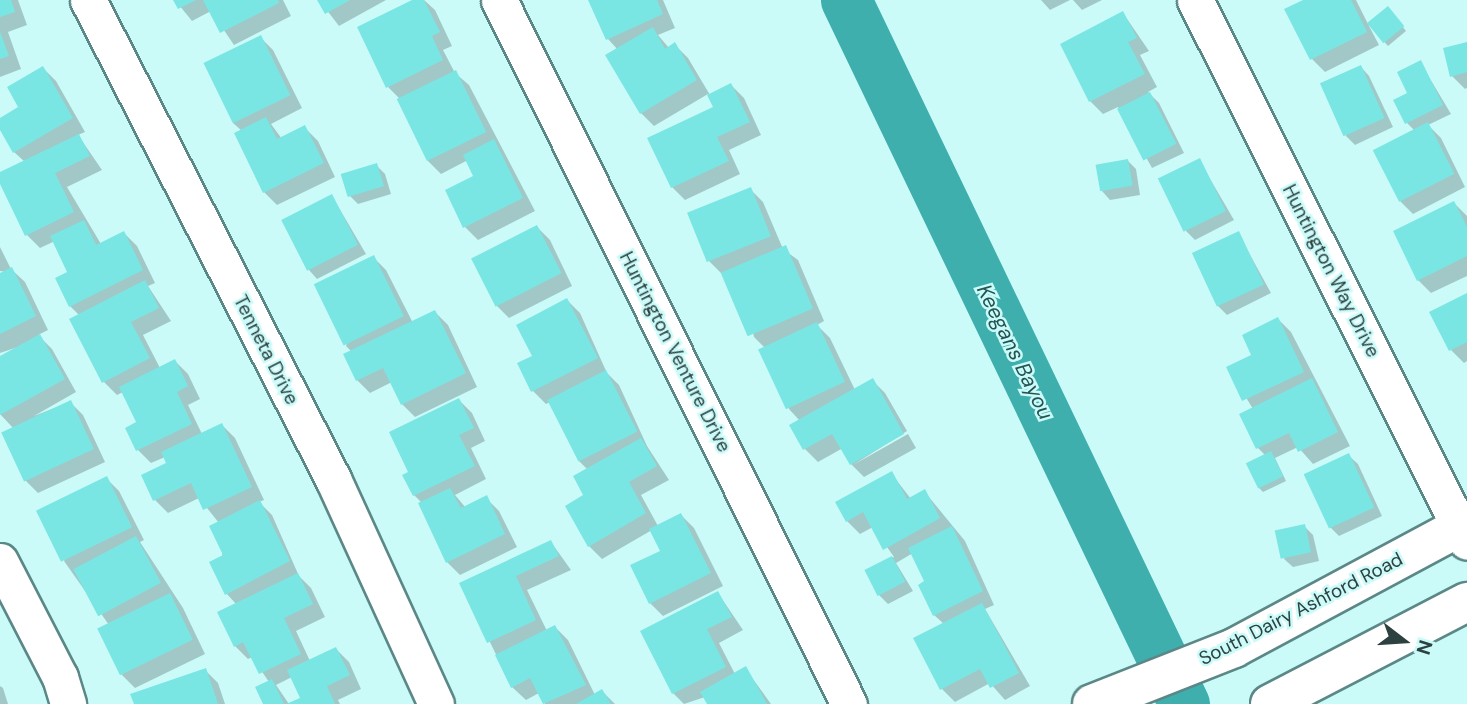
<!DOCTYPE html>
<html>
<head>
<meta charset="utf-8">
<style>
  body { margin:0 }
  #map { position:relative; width:1467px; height:704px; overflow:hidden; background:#cafbf9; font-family:"DM Sans",sans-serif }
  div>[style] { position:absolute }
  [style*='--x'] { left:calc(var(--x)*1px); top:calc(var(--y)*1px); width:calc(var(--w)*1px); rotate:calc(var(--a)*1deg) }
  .shadow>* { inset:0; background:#0003 }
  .river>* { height:51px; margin:-25.5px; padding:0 25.5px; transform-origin:25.5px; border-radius:25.5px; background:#3eafad }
  .building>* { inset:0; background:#7ae6e3; transform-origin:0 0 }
  .roads { filter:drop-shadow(2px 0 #5b8887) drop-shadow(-2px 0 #5b8887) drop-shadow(0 2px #5b8887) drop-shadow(0 -2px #5b8887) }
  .minor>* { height:35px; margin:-17.5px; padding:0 17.5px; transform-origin:17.5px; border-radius:17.5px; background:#fff }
  .major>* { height:38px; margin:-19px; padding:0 19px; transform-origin:19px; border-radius:19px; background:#fff }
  span { translate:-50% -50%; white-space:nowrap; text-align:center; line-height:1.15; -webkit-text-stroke:5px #cafbf9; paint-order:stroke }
  .street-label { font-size:19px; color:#2d4140 }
  .water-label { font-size:21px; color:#235352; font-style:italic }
  .north { position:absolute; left:1369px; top:606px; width:70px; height:70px; -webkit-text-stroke:5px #cafbf9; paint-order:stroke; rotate:107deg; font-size:19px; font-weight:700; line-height:28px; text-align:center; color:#2d4140 }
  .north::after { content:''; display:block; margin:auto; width:24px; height:32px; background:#2d4140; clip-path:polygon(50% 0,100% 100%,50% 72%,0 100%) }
</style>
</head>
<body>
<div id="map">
  <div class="shadow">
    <div style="clip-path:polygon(0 0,18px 0,27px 25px,8px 32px,21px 69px,0 77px)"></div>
    <div style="clip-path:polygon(175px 0,283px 0,291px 16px,234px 45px,211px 11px,192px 21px)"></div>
    <div style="clip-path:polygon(319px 0,386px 0,339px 26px)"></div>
    <div style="clip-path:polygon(416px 0,424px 0,435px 10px,452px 46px,443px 50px,455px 73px,469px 85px,535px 211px,478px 240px,465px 227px,476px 176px,468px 160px,441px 174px,428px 161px,401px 100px,388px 87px)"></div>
    <div style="clip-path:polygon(590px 0,663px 0,675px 28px,658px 35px,669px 48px,675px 45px,688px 58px,710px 95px,731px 85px,744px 98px,761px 135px,729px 150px,740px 174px,685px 200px,672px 187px,715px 108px,708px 94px,654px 126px,641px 113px,618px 50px,608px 39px)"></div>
    <div style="clip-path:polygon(1041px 0,1070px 0,1050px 10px)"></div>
    <div style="clip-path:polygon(1073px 0,1102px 0,1082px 10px)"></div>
    <div style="clip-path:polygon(1307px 0,1356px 0,1368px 24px,1392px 13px,1406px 31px,1388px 46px,1368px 24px,1379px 45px,1325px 72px,1312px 59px,1287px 10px)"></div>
    <div style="clip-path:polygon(1123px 13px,1149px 51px,1140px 55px,1157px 87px,1148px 92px,1159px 103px,1184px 153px,1152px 168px,1118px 107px,1103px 114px,1090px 101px)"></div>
    <div style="clip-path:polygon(260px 37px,273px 50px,302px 108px,271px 124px,282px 139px,305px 128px,318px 141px,335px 177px,277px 205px,264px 192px,242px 131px,233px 123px)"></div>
    <div style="clip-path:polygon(1467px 43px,1467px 88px,1465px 89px,1452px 76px)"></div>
    <div style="clip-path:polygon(1420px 62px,1451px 114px,1428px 125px,1441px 138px,1465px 187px,1413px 214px,1400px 201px,1415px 131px,1407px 123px)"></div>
    <div style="clip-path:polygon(1361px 67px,1369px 76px,1393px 127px,1355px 145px,1346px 136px)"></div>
    <div style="clip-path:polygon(43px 68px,56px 81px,85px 132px,78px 135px,102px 170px,67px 187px,101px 244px,124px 233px,137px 246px,155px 283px,148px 286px,171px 321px,143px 335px,160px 368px,175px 361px,188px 374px,200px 399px,188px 405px,202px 434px,222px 425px,235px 438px,264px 500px,259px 502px,272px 515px,299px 576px,311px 588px,325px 617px,296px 631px,310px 661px,336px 649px,349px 662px,361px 689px,338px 700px,340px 704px,290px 704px,302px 698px,292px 677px,276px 685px,289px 704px,265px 704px,269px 682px,252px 657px,248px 659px,235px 646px,237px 605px,226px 593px,219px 523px,199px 498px,168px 513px,155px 500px,168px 464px,165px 457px,151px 463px,138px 450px,127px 429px,138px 423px,123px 392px,117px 395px,104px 382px,80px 316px,70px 306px,70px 273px,55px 241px,40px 248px,27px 235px,0 180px,0 174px,25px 162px,14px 152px,0 120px,21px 108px)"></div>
    <div style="clip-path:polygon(1127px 160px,1136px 169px,1140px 195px,1110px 200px,1102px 191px)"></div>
    <div style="clip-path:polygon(1199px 160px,1234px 220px,1195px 240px,1186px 231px)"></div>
    <div style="clip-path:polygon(376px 165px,385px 174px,391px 194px,358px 204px,349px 195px)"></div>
    <div style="clip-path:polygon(750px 189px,763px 202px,783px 249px,798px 260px,824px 321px,817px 325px,830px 338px,855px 390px,872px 380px,885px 393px,907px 431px,853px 465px,908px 434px,916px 448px,864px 477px,851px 464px,843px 448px,818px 462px,805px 449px,792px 425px,800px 421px,789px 409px,766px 349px,754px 337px,740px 267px,722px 274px,709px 261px)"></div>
    <div style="clip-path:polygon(332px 196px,366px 254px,317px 279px,309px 270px)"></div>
    <div style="clip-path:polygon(1454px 203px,1467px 216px,1467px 276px,1431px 293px,1418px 280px)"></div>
    <div style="clip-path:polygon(537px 227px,550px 240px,572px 286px,509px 318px,496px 305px)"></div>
    <div style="clip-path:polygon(1238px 233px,1271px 293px,1227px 315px,1218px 306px)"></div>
    <div style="clip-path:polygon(0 247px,11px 269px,25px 282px,48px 330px,38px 335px,52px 349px,76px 392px,34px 416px,70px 402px,83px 415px,105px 462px,38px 493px,25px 480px,14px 429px,0 414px,0 358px,24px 345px,0 353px,0 275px,6px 272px,0 271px)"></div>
    <div style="clip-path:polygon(373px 257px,386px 270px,413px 323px,435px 312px,448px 325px,477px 387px,415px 417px,402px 404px,392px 382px,370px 393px,357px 380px,352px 352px,346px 346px)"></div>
    <div style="clip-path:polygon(1467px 295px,1467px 361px,1464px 363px,1451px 350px)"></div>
    <div style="clip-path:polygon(567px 300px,580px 313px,607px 373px,619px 385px,647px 446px,669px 480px,641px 495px,658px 526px,681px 515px,694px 528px,723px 586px,663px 616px,650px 603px,662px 551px,652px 530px,602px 559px,589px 546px,588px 470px,578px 460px,550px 402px,546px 404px,533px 391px,519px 364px,534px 357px)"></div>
    <div style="clip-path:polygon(1278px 319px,1291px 332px,1350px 446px,1313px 464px,1298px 447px,1275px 458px,1286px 481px,1263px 492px,1259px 488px,1266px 456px,1258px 448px,1253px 409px,1228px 368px,1254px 356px)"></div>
    <div style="clip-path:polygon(459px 400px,472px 413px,485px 441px,471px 448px,486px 479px,455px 495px,466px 508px,486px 498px,499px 511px,517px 547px,460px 575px,447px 562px,422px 503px,414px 495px,411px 473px)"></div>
    <div style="clip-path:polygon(1349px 456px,1358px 464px,1382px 516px,1339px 536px,1330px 527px,1306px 475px)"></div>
    <div style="clip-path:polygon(891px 473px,911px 499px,924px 491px,965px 541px,994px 605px,985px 609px,1030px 686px,1005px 700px,990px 683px,955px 702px,942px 689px,944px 624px,934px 615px,927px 582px,913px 553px,896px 563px,913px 591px,888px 604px,879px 595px,867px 571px,894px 557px,873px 527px,860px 534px,847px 521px)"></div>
    <div style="clip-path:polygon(106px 478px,119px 491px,144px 540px,140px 542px,183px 608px,205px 654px,135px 688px,122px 675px,100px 630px,109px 625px,64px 561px)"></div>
    <div style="clip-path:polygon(1304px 526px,1313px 535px,1319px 561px,1293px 567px,1284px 559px)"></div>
    <div style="clip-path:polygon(551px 542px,571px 570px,527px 590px,547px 631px,555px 627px,568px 640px,595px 695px,602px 691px,615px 704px,545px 704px,539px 693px,526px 700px,512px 687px,461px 583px)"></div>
    <div style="clip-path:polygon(718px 593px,743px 630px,719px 643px,735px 674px,745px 668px,771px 704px,709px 704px,705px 697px,684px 704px,673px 693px)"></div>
    <div style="clip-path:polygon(205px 670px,218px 683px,225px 704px,136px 704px)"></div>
    <div style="clip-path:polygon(0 686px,3px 688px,8px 704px,0 704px)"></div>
  </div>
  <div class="river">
    <div style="--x:846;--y:0;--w:781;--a:64.35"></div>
  </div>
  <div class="building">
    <div style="clip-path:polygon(0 0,11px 0,15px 12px,0 17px)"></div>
    <div style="clip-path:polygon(173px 0,196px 0,178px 9px)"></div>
    <div style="clip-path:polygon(203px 0,278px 0,279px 3px,220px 33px)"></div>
    <div style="clip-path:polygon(317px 0,350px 0,325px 14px)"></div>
    <div style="clip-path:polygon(412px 0,424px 0,440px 32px,432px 36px,443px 60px,386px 88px,357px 27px)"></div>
    <div style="clip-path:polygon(588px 0,657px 0,663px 14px,606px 40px)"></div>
    <div style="clip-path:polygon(1303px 0,1351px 0,1367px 32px,1310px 60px,1284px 9px)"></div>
    <div style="left:1388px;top:6px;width:26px;height:27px;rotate:51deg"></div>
    <div style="clip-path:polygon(1123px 11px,1137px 38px,1128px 42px,1145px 74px,1089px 102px,1060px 44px)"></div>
    <div style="clip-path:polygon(653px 27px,665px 49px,675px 42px,697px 80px,640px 114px,605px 55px)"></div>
    <div style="clip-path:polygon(0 32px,9px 56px,0 59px)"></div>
    <div style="left:261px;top:35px;width:67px;height:64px;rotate:64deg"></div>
    <div style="clip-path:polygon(1467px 42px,1467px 72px,1450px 77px,1443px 48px)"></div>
    <div style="clip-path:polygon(1421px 60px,1443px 105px,1405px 124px,1393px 100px,1407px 93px,1397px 72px)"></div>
    <div style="left:1361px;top:65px;width:58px;height:45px;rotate:66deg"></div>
    <div style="clip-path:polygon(43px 66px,73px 118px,13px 153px,0 130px,0 118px,18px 107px,7px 87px)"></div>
    <div style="left:456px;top:70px;width:69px;height:66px;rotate:64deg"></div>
    <div style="clip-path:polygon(731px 83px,750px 122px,717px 137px,729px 161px,671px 188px,647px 138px,713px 107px,707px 95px)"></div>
    <div style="left:1150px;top:92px;width:58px;height:37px;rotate:63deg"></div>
    <div style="clip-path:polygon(266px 117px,277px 139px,305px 125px,324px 163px,263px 193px,234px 133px)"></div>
    <div style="left:1428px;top:122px;width:58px;height:62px;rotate:63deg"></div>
    <div style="clip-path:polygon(79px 134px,90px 156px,55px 173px,74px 212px,25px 236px,0 184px,0 172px)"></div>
    <div style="clip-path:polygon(494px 139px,523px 198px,463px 228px,445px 190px,473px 176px,463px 155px)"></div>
    <div style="left:1200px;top:158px;width:59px;height:47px;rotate:64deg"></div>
    <div style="left:1128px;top:159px;width:27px;height:33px;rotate:80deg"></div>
    <div style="left:377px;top:163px;width:24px;height:38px;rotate:73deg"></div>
    <div style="left:751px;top:187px;width:53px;height:69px;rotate:68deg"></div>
    <div style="left:332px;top:194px;width:57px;height:57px;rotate:63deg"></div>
    <div style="clip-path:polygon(1454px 201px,1467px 227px,1467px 256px,1417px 281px,1393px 231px)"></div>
    <div style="clip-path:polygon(84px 220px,96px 245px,124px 231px,143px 270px,69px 307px,55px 278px,67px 272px,50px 236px)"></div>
    <div style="left:537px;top:225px;width:54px;height:74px;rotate:63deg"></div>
    <div style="left:1239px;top:231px;width:59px;height:52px;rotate:65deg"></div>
    <div style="left:786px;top:245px;width:69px;height:71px;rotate:67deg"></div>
    <div style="left:374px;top:255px;width:68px;height:67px;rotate:64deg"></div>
    <div style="clip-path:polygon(12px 267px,36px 316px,0 334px,0 273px)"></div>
    <div style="clip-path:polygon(145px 280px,159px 308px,131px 322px,150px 358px,102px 383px,69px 319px)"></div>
    <div style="clip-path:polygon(1467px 293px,1467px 342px,1449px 351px,1429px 312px)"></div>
    <div style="clip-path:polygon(567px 298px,598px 358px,531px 392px,517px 363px,532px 356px,516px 325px)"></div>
    <div style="clip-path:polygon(435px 310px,466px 373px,401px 405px,383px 368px,356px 381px,343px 354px)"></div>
    <div style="clip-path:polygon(1278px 317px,1304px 372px,1242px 401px,1226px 367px,1251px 355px,1242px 335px)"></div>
    <div style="left:817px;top:322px;width:66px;height:65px;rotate:65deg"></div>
    <div style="clip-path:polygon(40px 334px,65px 379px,0 415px,0 356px)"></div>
    <div style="clip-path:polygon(175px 359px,188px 386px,177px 392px,192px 424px,136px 451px,125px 428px,136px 422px,119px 387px)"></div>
    <div style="left:606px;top:370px;width:69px;height:66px;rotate:63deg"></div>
    <div style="clip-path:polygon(873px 378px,904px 434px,850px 465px,832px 434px,803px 450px,789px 425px)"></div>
    <div style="clip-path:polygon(1312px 378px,1338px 432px,1298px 452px,1289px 433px,1256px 449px,1239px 414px)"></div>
    <div style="clip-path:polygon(459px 398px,474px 428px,459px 435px,475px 466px,413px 496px,402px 475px,408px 472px,389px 432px)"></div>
    <div style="left:71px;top:400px;width:54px;height:77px;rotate:65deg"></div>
    <div style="clip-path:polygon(222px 423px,252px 487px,203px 510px,191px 483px,153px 501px,141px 475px,166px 463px,161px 452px)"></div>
    <div style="clip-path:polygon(641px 438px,657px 466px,629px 482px,646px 513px,588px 547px,565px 506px,583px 495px,573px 476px)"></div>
    <div style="left:1271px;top:451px;width:28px;height:28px;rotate:64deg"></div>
    <div style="left:1349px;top:453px;width:60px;height:50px;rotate:65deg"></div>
    <div style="clip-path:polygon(892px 471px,907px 499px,925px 489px,940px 518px,883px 550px,863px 512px,846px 522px,835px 502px)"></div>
    <div style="left:107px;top:476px;width:57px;height:79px;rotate:64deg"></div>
    <div style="clip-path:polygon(450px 488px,461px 508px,487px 495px,505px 534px,446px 563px,418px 503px)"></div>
    <div style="clip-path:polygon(260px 500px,290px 561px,225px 595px,209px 562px,223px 555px,209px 526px)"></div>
    <div style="clip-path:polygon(681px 513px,711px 573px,649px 604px,630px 565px,660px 551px,649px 529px)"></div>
    <div style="left:1305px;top:524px;width:29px;height:31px;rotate:78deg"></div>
    <div style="clip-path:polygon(952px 526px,983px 591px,933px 616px,918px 585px,924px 581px,908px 548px)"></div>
    <div style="left:136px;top:536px;width:53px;height:71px;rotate:62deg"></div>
    <div style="clip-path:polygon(551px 540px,559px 556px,516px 576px,536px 620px,487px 643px,459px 583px)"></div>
    <div style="left:892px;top:556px;width:29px;height:31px;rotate:63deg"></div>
    <div style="clip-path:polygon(298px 573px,313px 604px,284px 618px,301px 654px,259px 674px,243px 642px,234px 647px,217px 612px)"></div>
    <div style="clip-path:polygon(718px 591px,732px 617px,707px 629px,726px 667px,672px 694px,640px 631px)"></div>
    <div style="left:170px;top:593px;width:52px;height:81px;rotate:64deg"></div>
    <div style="clip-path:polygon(982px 603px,1019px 673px,990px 688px,980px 669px,940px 690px,913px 638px)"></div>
    <div style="clip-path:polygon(555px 625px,586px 685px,543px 704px,530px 678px,511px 688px,495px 655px)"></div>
    <div style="clip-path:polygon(336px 647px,350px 675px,327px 686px,335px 704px,286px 704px,300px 698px,287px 670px)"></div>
    <div style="clip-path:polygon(746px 666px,767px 704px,707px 704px,700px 692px)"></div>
    <div style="clip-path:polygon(206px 668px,218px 704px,134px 704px,130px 694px)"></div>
    <div style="clip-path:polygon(272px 679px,284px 704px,263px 704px,255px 687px)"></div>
    <div style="clip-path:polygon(602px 689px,611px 704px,576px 704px)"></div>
  </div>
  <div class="roads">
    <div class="minor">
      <div style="--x:88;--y:0;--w:538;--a:62.91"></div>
      <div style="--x:333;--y:479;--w:247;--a:65.4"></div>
      <div style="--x:499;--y:0;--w:786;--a:63.57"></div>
      <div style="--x:1195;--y:0;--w:606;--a:63.35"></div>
      <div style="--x:0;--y:561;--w:131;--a:62.7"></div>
      <div style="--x:60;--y:677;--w:28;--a:73"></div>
    </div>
    <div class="major">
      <div style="--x:1092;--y:704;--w:153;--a:-21.5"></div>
      <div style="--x:1234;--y:648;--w:264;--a:-28.2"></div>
      <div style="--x:1270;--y:704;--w:222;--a:-27.4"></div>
    </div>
  </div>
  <div class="street-label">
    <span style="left:1331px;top:271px;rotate:63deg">Huntington Way Drive</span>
    <span style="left:266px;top:350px;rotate:63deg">Tenneta Drive</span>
    <span style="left:675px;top:352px;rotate:63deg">Huntington Venture Drive</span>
    <span style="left:1301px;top:609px;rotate:-27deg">South Dairy Ashford Road</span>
  </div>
  <div class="water-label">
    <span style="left:1015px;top:352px;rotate:64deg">Keegans Bayou</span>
  </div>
  <div class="north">N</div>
</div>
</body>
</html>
